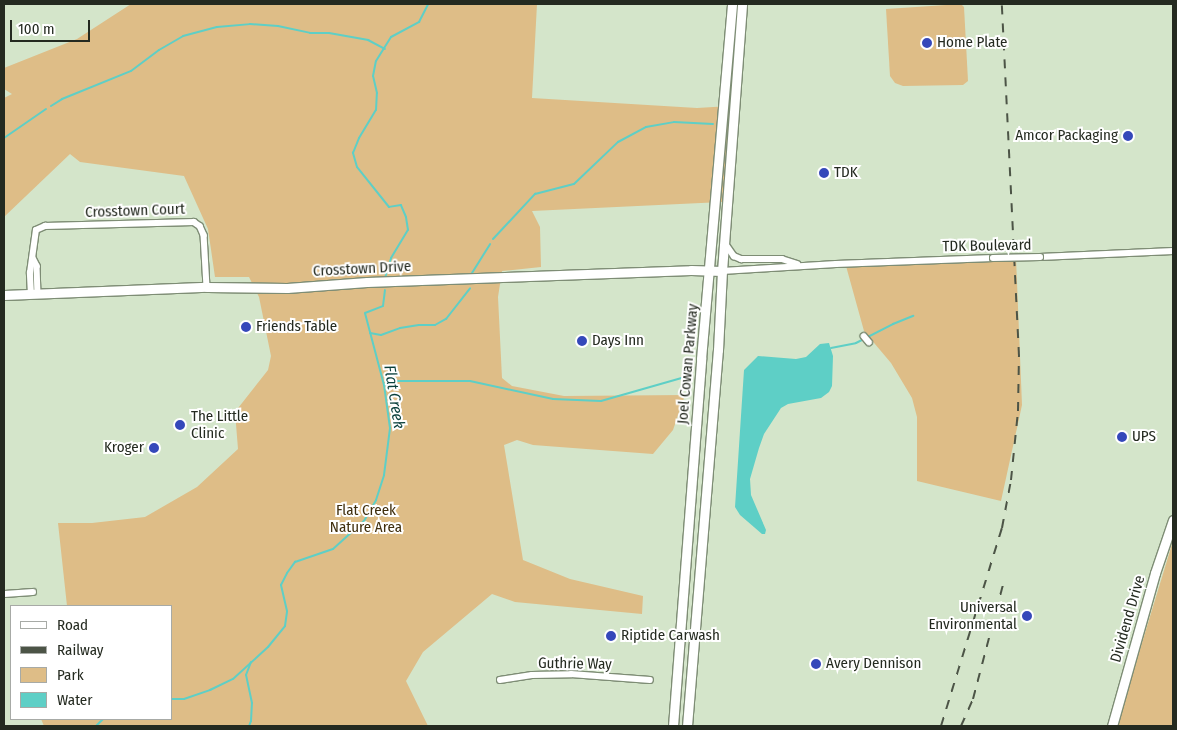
<!DOCTYPE html>
<html>
<head>
<meta charset="utf-8">
<style>
  body { margin:0 }
  #map { position:relative; width:1177px; height:730px; overflow:hidden; background:#d4e5ca; font-family:"Fira Sans Condensed",sans-serif }
  div>[style] { position:absolute }
  [style*='--x'] { left:calc(var(--x)*1px); top:calc(var(--y)*1px); width:calc(var(--w)*1px); rotate:calc(var(--a)*1deg) }
  .green>* { inset:0; background:#debd87 }
  .water>* { inset:0; background:#5ecfc6 }
  .stream>* { height:2px; margin:-1px; padding:0 1px; transform-origin:1px; border-radius:1px; background:#5ecfc6 }
  .roads { filter:drop-shadow(1px 0 #7e8d75) drop-shadow(-1px 0 #7e8d75) drop-shadow(0 1px #7e8d75) drop-shadow(0 -1px #7e8d75) }
  .street>* { height:5.5px; margin:-2.75px; padding:0 2.75px; transform-origin:2.75px; border-radius:2.75px; background:#fff }
  .secondary>* { height:9px; margin:-4.5px; padding:0 4.5px; transform-origin:4.5px; border-radius:4.5px; background:#fff }
  .primary>* { height:9px; margin:-4.5px; padding:0 4.5px; transform-origin:4.5px; border-radius:4.5px; background:#fff }
  .rail>* { height:2px; margin-top:-1px; transform-origin:0; background:repeating-linear-gradient(90deg,#4c5446 0 9px,transparent 0 18px) }
  .bridges { filter:drop-shadow(1px 0 #7e8d75) drop-shadow(-1px 0 #7e8d75) drop-shadow(0 1px #7e8d75) drop-shadow(0 -1px #7e8d75) }
  .street-bridge>* { height:5.5px; margin:-2.75px; padding:0 2.75px; transform-origin:2.75px; border-radius:2.75px; background:#fff }
  .dots>* { width:14px; height:14px; translate:-50% -50%; box-sizing:border-box; border:2px solid #fff; border-radius:50% }
  span { translate:-50% -50%; white-space:nowrap; text-align:center; line-height:1.15; -webkit-text-stroke:4px #fff; paint-order:stroke }
  .poi-label { font-size:15px; color:#242a20 }
  .left { translate:0 -50%; text-align:left }
  .right { translate:-100% -50%; text-align:right }
  .street-label { font-size:15px; color:#242a20 }
  .park-label { font-size:15px; color:#3f2e0d }
  .water-label { font-size:16px; color:#093f3b; font-style:italic }
  .frame { position:absolute; inset:0; border:5px solid #242a20; pointer-events:none }
  .legend { position:absolute; left:10px; top:605px; width:162px; height:115px; box-sizing:border-box; background:#fff; border:1px solid #a7aaa6; margin:0; padding:6px 9px; list-style:none; font-size:15px; color:#242a20 }
  .legend li { display:flex; align-items:center; gap:10px; height:25px }
  .legend b { width:25px; border:1px solid #a7aaa6 }
  .scale { position:absolute; left:10px; top:20px; width:80px; height:22px; box-sizing:border-box; border:2px solid #242a20; border-top:0; padding-left:6px; font-size:15px; line-height:18px; white-space:nowrap; color:#242a20; -webkit-text-stroke:4px #fff; paint-order:stroke }
</style>
</head>
<body>
<div id="map">
  <div class="green">
    <div style="clip-path:polygon(131px 4px,537px 4px,532px 98px,697px 108px,730px 106px,722px 202px,532px 211px,540px 227px,541px 267px,502px 271px,498px 297px,502px 378px,512px 386px,564px 396px,685px 395px,673px 430px,653px 454px,533px 445px,517px 440px,504px 445px,523px 560px,570px 579px,643px 596px,642px 614px,515px 602px,492px 594px,423px 652px,406px 681px,428px 726px,44px 726px,41px 719px,171px 719px,171px 606px,67px 606px,58px 523px,92px 523px,145px 517px,197px 487px,238px 449px,235px 412px,268px 370px,271px 356px,259px 297px,249px 277px,215px 277px,208px 229px,184px 176px,80px 162px,70px 154px,4px 217px,4px 98px,12px 94px,4px 89px,4px 68px,77px 39px)"></div>
    <div style="clip-path:polygon(961px 4px,964px 7px,968px 81px,963px 85px,903px 86px,895px 83px,890px 76px,886px 9px)"></div>
    <div style="clip-path:polygon(1016px 258px,1022px 405px,1001px 501px,917px 481px,917px 417px,912px 398px,891px 363px,864px 331px,846px 266px)"></div>
    <div style="clip-path:polygon(1173px 541px,1173px 726px,1118px 726px,1138px 656px)"></div>
  </div>
  <div class="water">
    <div style="clip-path:polygon(829px 343px,833px 356px,832px 386px,829px 392px,821px 398px,788px 404px,781px 408px,764px 434px,759px 448px,750px 479px,751px 495px,766px 530px,765px 534px,762px 534px,740px 515px,735px 507px,744px 370px,758px 356px,796px 359px,806px 357px,820px 344px)"></div>
  </div>
  <div class="stream">
    <div style="--x:51;--y:106;--w:13;--a:-32"></div>
    <div style="--x:62;--y:99;--w:74;--a:-22.1"></div>
    <div style="--x:131;--y:71;--w:35;--a:-37"></div>
    <div style="--x:159;--y:50;--w:28;--a:-30"></div>
    <div style="--x:183;--y:36;--w:35;--a:-15"></div>
    <div style="--x:217;--y:27;--w:33;--a:-5"></div>
    <div style="--x:250;--y:24;--w:28;--a:4"></div>
    <div style="--x:278;--y:26;--w:33;--a:12"></div>
    <div style="--x:310;--y:33;--w:19;--a:0"></div>
    <div style="--x:329;--y:33;--w:40;--a:10"></div>
    <div style="--x:368;--y:40;--w:19;--a:28"></div>
    <div style="--x:4;--y:138;--w:51;--a:-34.6"></div>
    <div style="--x:493;--y:239;--w:62;--a:-47"></div>
    <div style="--x:535;--y:194;--w:40;--a:-14.4"></div>
    <div style="--x:574;--y:184;--w:61;--a:-43.7"></div>
    <div style="--x:618;--y:142;--w:32;--a:-28"></div>
    <div style="--x:646;--y:127;--w:28;--a:-10"></div>
    <div style="--x:674;--y:122;--w:39;--a:3"></div>
    <div style="--x:472;--y:273;--w:34;--a:-58"></div>
    <div style="--x:385;--y:278;--w:21;--a:-73"></div>
    <div style="--x:391;--y:258;--w:33;--a:-59"></div>
    <div style="--x:408;--y:230;--w:13;--a:-99"></div>
    <div style="--x:406;--y:217;--w:13;--a:-113"></div>
    <div style="--x:401;--y:205;--w:12;--a:171"></div>
    <div style="--x:389;--y:207;--w:51;--a:-128.7"></div>
    <div style="--x:357;--y:167;--w:15;--a:-106"></div>
    <div style="--x:353;--y:153;--w:16;--a:-68"></div>
    <div style="--x:359;--y:138;--w:33;--a:-59"></div>
    <div style="--x:376;--y:110;--w:17;--a:-87"></div>
    <div style="--x:377;--y:93;--w:17;--a:-103"></div>
    <div style="--x:373;--y:76;--w:15;--a:-79"></div>
    <div style="--x:376;--y:61;--w:28;--a:-58"></div>
    <div style="--x:391;--y:37;--w:32;--a:-28"></div>
    <div style="--x:419;--y:22;--w:20;--a:-63"></div>
    <div style="--x:370;--y:333;--w:11;--a:10"></div>
    <div style="--x:381;--y:335;--w:20;--a:-20"></div>
    <div style="--x:400;--y:328;--w:19;--a:-9"></div>
    <div style="--x:419;--y:325;--w:16;--a:0"></div>
    <div style="--x:435;--y:325;--w:13;--a:-29"></div>
    <div style="--x:446;--y:319;--w:39;--a:-52"></div>
    <div style="--x:831;--y:348;--w:25;--a:-11"></div>
    <div style="--x:856;--y:343;--w:42;--a:-27.2"></div>
    <div style="--x:893;--y:324;--w:22;--a:-22"></div>
    <div style="--x:384;--y:385;--w:15;--a:-16"></div>
    <div style="--x:398;--y:381;--w:72;--a:0"></div>
    <div style="--x:470;--y:381;--w:85;--a:12.2"></div>
    <div style="--x:553;--y:399;--w:48;--a:2.4"></div>
    <div style="--x:601;--y:401;--w:91;--a:-15.9"></div>
    <div style="--x:171;--y:699;--w:13;--a:0"></div>
    <div style="--x:184;--y:699;--w:28;--a:-19"></div>
    <div style="--x:210;--y:690;--w:25;--a:-26"></div>
    <div style="--x:233;--y:679;--w:47;--a:-42.4"></div>
    <div style="--x:268;--y:647;--w:27;--a:-51"></div>
    <div style="--x:285;--y:626;--w:15;--a:-82"></div>
    <div style="--x:287;--y:611;--w:27;--a:-103"></div>
    <div style="--x:281;--y:585;--w:13;--a:-63"></div>
    <div style="--x:287;--y:573;--w:14;--a:-54"></div>
    <div style="--x:295;--y:562;--w:40;--a:-18.9"></div>
    <div style="--x:333;--y:549;--w:42;--a:-42.1"></div>
    <div style="--x:364;--y:521;--w:24;--a:-60"></div>
    <div style="--x:376;--y:500;--w:26;--a:-72"></div>
    <div style="--x:384;--y:475;--w:47;--a:-82.7"></div>
    <div style="--x:390;--y:428;--w:43;--a:-97.9"></div>
    <div style="--x:384;--y:385;--w:74;--a:-104.8"></div>
    <div style="--x:365;--y:313;--w:19;--a:-21"></div>
    <div style="--x:383;--y:306;--w:16;--a:-83"></div>
    <div style="--x:96;--y:726;--w:10;--a:-45"></div>
    <div style="--x:249;--y:726;--w:5;--a:-68"></div>
    <div style="--x:251;--y:721;--w:18;--a:-87"></div>
    <div style="--x:252;--y:703;--w:29;--a:-102"></div>
    <div style="--x:246;--y:675;--w:14;--a:-69"></div>
  </div>
  <div class="roads">
    <div class="street">
      <div style="--x:725;--y:243;--w:16;--a:55"></div>
      <div style="--x:734;--y:256;--w:8;--a:23"></div>
      <div style="--x:741;--y:259;--w:41;--a:0"></div>
      <div style="--x:782;--y:259;--w:16;--a:18"></div>
      <div style="--x:1040;--y:257;--w:133;--a:-2.6"></div>
      <div style="--x:33;--y:258;--w:9;--a:63"></div>
      <div style="--x:37;--y:266;--w:29;--a:88"></div>
      <div style="--x:722;--y:271;--w:114;--a:-3.5"></div>
      <div style="--x:836;--y:264;--w:157;--a:-2.2"></div>
      <div style="--x:31;--y:295;--w:22;--a:-93"></div>
      <div style="--x:30;--y:273;--w:43;--a:-82.1"></div>
      <div style="--x:36;--y:230;--w:10;--a:-24"></div>
      <div style="--x:45;--y:226;--w:149;--a:-1.5"></div>
      <div style="--x:194;--y:222;--w:7;--a:34"></div>
      <div style="--x:200;--y:226;--w:10;--a:66"></div>
      <div style="--x:204;--y:235;--w:52;--a:86.7"></div>
      <div style="--x:864;--y:336;--w:8;--a:50"></div>
      <div style="--x:4;--y:594;--w:29;--a:-4"></div>
      <div style="--x:500;--y:680;--w:32;--a:-9"></div>
      <div style="--x:532;--y:675;--w:39;--a:-1"></div>
      <div style="--x:571;--y:674;--w:79;--a:4.3"></div>
    </div>
    <div class="secondary">
      <div style="--x:4;--y:295;--w:203;--a:-2.3"></div>
      <div style="--x:207;--y:287;--w:80;--a:0.7"></div>
      <div style="--x:287;--y:288;--w:80;--a:-4.3"></div>
      <div style="--x:367;--y:282;--w:324;--a:-2.1"></div>
      <div style="--x:691;--y:270;--w:31;--a:2"></div>
      <div style="--x:1112;--y:726;--w:159;--a:-74.3"></div>
      <div style="--x:1155;--y:573;--w:56;--a:-71.2"></div>
    </div>
    <div class="primary">
      <div style="--x:673;--y:726;--w:368;--a:-85.6"></div>
      <div style="--x:701;--y:359;--w:356;--a:-85"></div>
      <div style="--x:687;--y:726;--w:377;--a:-85.3"></div>
      <div style="--x:718;--y:350;--w:79;--a:-87.1"></div>
      <div style="--x:722;--y:271;--w:268;--a:-85.7"></div>
    </div>
  </div>
  <div class="rail">
    <div style="--x:941;--y:726;--w:207;--a:-72.9"></div>
    <div style="--x:1002;--y:528;--w:49;--a:-79.4"></div>
    <div style="--x:1011;--y:480;--w:69;--a:-84.2"></div>
    <div style="--x:1018;--y:411;--w:55;--a:-89"></div>
    <div style="--x:1019;--y:356;--w:352;--a:-92.8"></div>
    <div style="--x:961;--y:726;--w:30;--a:-66"></div>
    <div style="--x:973;--y:699;--w:122;--a:-75.3"></div>
  </div>
  <div class="bridges">
    <div class="street-bridge">
      <div style="--x:993;--y:258;--w:47;--a:-1.2"></div>
    </div>
  </div>
  <div class="dots">
    <div style="left:927px;top:43px;background:#3548ba"></div>
    <div style="left:1128px;top:136px;background:#3548ba"></div>
    <div style="left:824px;top:173px;background:#3548ba"></div>
    <div style="left:246px;top:327px;background:#3548ba"></div>
    <div style="left:582px;top:341px;background:#3548ba"></div>
    <div style="left:180px;top:425px;background:#3548ba"></div>
    <div style="left:1122px;top:437px;background:#3548ba"></div>
    <div style="left:154px;top:448px;background:#3548ba"></div>
    <div style="left:1027px;top:616px;background:#3548ba"></div>
    <div style="left:611px;top:636px;background:#3548ba"></div>
    <div style="left:816px;top:664px;background:#3548ba"></div>
  </div>
  <div class="poi-label">
    <span class="left" style="left:937px;top:43px">Home Plate</span>
    <span class="right" style="left:1118px;top:136px">Amcor Packaging</span>
    <span class="left" style="left:834px;top:173px">TDK</span>
    <span class="left" style="left:256px;top:327px">Friends Table</span>
    <span class="left" style="left:592px;top:341px">Days Inn</span>
    <span class="left" style="left:191px;top:425px">The Little<br>Clinic</span>
    <span class="left" style="left:1132px;top:437px">UPS</span>
    <span class="right" style="left:144px;top:448px">Kroger</span>
    <span class="right" style="left:1017px;top:616px">Universal<br>Environmental</span>
    <span class="left" style="left:621px;top:636px">Riptide Carwash</span>
    <span class="left" style="left:826px;top:664px">Avery Dennison</span>
  </div>
  <div class="street-label">
    <span style="left:135px;top:211px;rotate:-2deg">Crosstown Court</span>
    <span style="left:987px;top:246px;rotate:-1deg">TDK Boulevard</span>
    <span style="left:362px;top:269px;rotate:-3deg">Crosstown Drive</span>
    <span style="left:688px;top:364px;rotate:-85deg">Joel Cowan Parkway</span>
    <span style="left:1128px;top:619px;rotate:-74deg">Dividend Drive</span>
    <span style="left:575px;top:664px;rotate:1deg">Guthrie Way</span>
  </div>
  <div class="park-label">
    <span style="left:366px;top:519px">Flat Creek<br>Nature Area</span>
  </div>
  <div class="water-label">
    <span style="left:394px;top:397px;rotate:81deg">Flat Creek</span>
  </div>
  <div class="frame"></div>
  <ul class="legend">
  <li><b style="height:6px;background:#fff"></b>Road</li>
  <li><b style="height:6px;background:#4c5446"></b>Railway</li>
  <li><b style="height:14px;background:#debd87"></b>Park</li>
  <li><b style="height:14px;background:#5ecfc6"></b>Water</li>
  </ul>
  <div class="scale">100 m</div>
</div>
</body>
</html>
